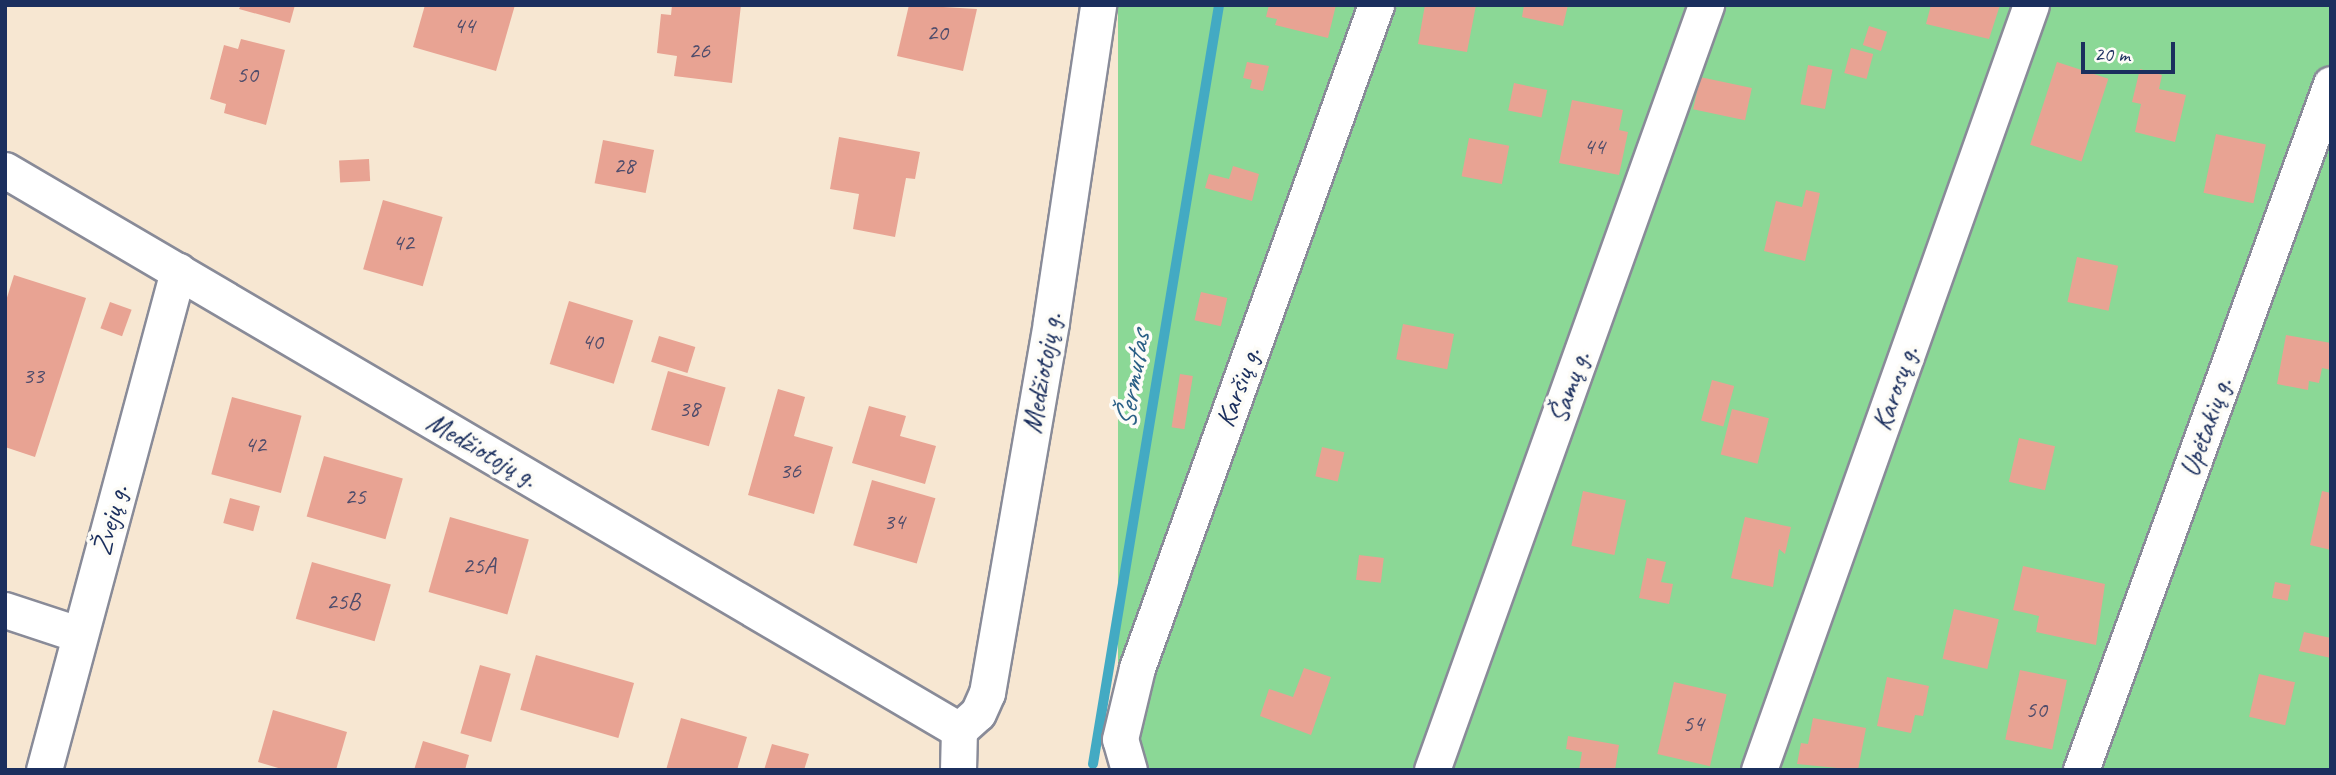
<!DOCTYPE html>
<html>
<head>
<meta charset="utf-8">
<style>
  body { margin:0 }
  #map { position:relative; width:2336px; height:775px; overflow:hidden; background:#f7e7d2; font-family:Caveat,sans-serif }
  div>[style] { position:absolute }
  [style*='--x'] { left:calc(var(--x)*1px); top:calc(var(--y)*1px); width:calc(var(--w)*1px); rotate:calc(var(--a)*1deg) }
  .green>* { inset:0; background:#8bd896; transform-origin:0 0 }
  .stream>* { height:10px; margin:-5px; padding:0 5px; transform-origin:5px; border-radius:5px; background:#43aac3 }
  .building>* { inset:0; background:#e8a393; transform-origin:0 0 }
  .roads { filter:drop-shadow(2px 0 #898b98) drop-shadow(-2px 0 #898b98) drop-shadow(0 2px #898b98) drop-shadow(0 -2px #898b98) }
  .minor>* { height:35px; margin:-17.5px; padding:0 17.5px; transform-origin:17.5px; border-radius:17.5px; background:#fff }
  span { translate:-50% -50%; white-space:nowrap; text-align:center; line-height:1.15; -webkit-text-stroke:7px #fdfcf7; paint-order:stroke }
  .number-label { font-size:24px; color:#4e4c6b }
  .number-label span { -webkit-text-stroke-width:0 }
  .street-label { font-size:28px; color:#1b2f5e }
  .water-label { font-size:30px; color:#2b6086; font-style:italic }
  .frame { position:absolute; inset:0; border:7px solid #1b2f5e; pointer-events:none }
  .scale { position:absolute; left:2081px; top:42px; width:94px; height:32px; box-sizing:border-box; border:4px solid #1b2f5e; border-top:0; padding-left:9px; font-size:21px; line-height:24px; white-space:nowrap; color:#1b2f5e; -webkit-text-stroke:5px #fdfcf7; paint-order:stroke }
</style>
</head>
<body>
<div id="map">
  <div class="green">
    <div style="left:1118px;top:5px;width:1213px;height:774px"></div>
  </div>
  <div class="stream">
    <div style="--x:1093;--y:764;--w:769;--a:-80.57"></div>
  </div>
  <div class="building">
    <div style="clip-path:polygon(241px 5px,295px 5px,290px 23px,239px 9px)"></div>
    <div style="clip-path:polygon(425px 5px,515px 5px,496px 71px,413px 47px)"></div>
    <div style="clip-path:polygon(672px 5px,741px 5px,732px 83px,674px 76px,677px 56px,657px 53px,661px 14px,671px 15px)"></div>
    <div style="clip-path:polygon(909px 5px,977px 9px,963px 71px,897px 56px)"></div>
    <div style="clip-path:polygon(1269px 5px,1336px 5px,1328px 38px,1275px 25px,1277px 19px,1266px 17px)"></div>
    <div style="clip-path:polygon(1425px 5px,1476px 5px,1467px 52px,1418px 44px)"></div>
    <div style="clip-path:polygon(1524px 5px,1568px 5px,1563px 26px,1522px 17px)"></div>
    <div style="clip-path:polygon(1931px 5px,2000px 5px,1989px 39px,1926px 24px)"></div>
    <div style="left:1869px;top:26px;width:19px;height:20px;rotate:18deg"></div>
    <div style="clip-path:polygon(241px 39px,285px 50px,266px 125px,224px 113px,226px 104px,210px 99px,224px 45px,238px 49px)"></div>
    <div style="left:1851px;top:48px;width:23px;height:26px;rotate:15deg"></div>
    <div style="clip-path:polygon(1247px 62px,1269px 66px,1263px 91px,1250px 88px,1252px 80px,1243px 78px)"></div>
    <div style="left:2057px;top:62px;width:54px;height:87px;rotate:18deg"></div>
    <div style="left:1808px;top:65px;width:25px;height:40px;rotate:11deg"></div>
    <div style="clip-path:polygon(2140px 69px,2162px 75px,2159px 89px,2186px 95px,2175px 142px,2135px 132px,2141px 104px,2132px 102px)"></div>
    <div style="left:1700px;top:77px;width:53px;height:33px;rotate:12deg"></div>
    <div style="left:1514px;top:83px;width:34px;height:28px;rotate:12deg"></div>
    <div style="clip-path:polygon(1572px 100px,1623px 110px,1619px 130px,1628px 132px,1619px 175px,1559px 163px)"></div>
    <div style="left:2216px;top:134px;width:51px;height:60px;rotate:12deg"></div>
    <div style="clip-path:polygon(839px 137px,920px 152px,915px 179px,906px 178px,895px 237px,853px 229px,859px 194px,830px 189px)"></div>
    <div style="left:1469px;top:138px;width:41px;height:39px;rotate:11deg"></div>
    <div style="left:603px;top:140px;width:52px;height:44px;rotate:11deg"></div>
    <div style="left:369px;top:159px;width:22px;height:30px;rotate:87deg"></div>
    <div style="clip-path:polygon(1233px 166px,1259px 174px,1252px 201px,1205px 188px,1209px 174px,1229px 179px)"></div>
    <div style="clip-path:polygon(1806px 190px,1820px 193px,1805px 261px,1764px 251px,1776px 201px,1802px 207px)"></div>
    <div style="left:383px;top:200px;width:62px;height:72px;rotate:16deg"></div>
    <div style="left:2077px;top:257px;width:42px;height:46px;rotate:12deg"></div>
    <div style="clip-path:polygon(14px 275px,86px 298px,35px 457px,5px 447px,5px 304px)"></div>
    <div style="left:1201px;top:292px;width:27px;height:29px;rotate:13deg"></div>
    <div style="left:569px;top:301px;width:67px;height:66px;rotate:17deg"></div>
    <div style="left:110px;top:302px;width:23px;height:28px;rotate:20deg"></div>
    <div style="left:1403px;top:324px;width:52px;height:36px;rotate:11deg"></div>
    <div style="clip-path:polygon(2286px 335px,2331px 343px,2331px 370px,2322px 368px,2319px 383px,2309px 381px,2308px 390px,2277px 384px)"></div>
    <div style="left:659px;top:336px;width:38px;height:27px;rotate:17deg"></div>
    <div style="left:668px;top:371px;width:60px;height:61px;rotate:16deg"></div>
    <div style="left:1180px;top:374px;width:13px;height:54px;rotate:9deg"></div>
    <div style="left:1712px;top:380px;width:23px;height:42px;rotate:15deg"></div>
    <div style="clip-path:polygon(778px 389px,805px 397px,794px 436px,833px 447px,814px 514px,748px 495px)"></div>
    <div style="left:232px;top:397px;width:72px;height:80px;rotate:15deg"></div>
    <div style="clip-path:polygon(869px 406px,906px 416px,900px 436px,936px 446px,925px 484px,852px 463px)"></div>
    <div style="left:1732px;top:409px;width:38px;height:47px;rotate:14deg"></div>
    <div style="left:2019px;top:438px;width:37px;height:45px;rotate:13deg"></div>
    <div style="left:1322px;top:447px;width:23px;height:30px;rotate:13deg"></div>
    <div style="left:324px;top:456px;width:82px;height:63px;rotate:16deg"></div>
    <div style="left:872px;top:480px;width:66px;height:68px;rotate:16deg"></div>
    <div style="left:1583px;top:491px;width:44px;height:56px;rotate:12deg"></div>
    <div style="clip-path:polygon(2322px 491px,2331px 493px,2331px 550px,2310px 545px)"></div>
    <div style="left:230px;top:498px;width:31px;height:26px;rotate:15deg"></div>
    <div style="left:450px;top:517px;width:82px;height:78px;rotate:16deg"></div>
    <div style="clip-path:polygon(1745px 517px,1791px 527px,1785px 554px,1779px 549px,1773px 587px,1731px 578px)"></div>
    <div style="left:1359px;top:555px;width:25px;height:25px;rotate:7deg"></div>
    <div style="clip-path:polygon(1647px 558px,1666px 562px,1661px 582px,1673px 584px,1669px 604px,1639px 598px)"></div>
    <div style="left:312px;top:562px;width:82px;height:59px;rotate:16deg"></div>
    <div style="clip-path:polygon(2023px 566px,2105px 584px,2096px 645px,2036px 632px,2039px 616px,2013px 610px)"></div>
    <div style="left:2275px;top:582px;width:16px;height:16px;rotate:11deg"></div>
    <div style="left:1954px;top:609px;width:46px;height:51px;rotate:13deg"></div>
    <div style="clip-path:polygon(2304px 632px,2331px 638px,2331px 658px,2299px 651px)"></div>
    <div style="left:536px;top:655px;width:102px;height:57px;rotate:16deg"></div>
    <div style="left:480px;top:665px;width:32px;height:71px;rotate:16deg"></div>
    <div style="clip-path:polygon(1304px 668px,1331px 677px,1311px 735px,1260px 716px,1269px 689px,1293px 697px)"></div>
    <div style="left:2020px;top:670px;width:48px;height:71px;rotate:12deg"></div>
    <div style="left:2259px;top:674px;width:37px;height:44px;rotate:13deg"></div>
    <div style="clip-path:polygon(1887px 677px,1929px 686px,1923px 716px,1915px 715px,1911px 733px,1877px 726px)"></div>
    <div style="left:1674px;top:682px;width:54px;height:74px;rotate:13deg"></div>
    <div style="clip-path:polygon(273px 710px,347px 732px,336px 770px,285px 770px,258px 762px)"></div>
    <div style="clip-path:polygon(681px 718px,747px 737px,737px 770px,666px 770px)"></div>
    <div style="clip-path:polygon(1813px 718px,1866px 728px,1858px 770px,1797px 764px,1801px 743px,1808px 744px)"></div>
    <div style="clip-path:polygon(1568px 736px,1619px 745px,1615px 770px,1579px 770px,1582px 752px,1566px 749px)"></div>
    <div style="clip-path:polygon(423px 741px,469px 755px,465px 770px,414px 770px)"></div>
    <div style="clip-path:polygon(772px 744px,809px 754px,804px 770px,764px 770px)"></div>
  </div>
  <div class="roads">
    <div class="minor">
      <div style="--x:5;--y:170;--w:1106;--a:30.41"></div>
      <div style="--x:5;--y:610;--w:77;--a:18.2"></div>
      <div style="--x:44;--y:770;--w:517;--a:-74.97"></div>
      <div style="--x:958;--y:770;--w:40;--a:-88.6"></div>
      <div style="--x:959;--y:730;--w:25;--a:-42"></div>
      <div style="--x:978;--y:713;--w:22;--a:-66"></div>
      <div style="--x:987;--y:693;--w:377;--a:-80.2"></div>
      <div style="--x:1051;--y:321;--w:319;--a:-81.5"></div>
      <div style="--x:1129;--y:770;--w:32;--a:-106"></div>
      <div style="--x:1120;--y:739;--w:73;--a:-76.5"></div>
      <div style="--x:1137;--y:668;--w:705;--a:-70.18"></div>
      <div style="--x:1432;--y:770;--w:813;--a:-70.29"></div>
      <div style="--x:1759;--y:770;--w:812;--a:-70.43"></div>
      <div style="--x:2081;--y:770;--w:730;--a:-69.98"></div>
    </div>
  </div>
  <div class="number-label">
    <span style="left:464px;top:26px">44</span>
    <span style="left:937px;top:33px">20</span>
    <span style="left:699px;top:51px">26</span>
    <span style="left:247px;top:75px">50</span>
    <span style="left:1594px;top:147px">44</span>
    <span style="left:624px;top:166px">28</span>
    <span style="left:403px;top:243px">42</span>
    <span style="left:592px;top:342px">40</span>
    <span style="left:33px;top:376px">33</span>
    <span style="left:689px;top:409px">38</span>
    <span style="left:255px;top:445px">42</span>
    <span style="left:790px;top:471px">36</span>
    <span style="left:355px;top:497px">25</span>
    <span style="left:894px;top:522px">34</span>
    <span style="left:479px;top:566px">25A</span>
    <span style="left:343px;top:602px">25B</span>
    <span style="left:2036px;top:710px">50</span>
    <span style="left:1693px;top:724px">54</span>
  </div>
  <div class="street-label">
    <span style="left:1042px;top:373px;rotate:-80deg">Medžiotojų g.</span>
    <span style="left:1238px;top:387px;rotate:-70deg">Karšių g.</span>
    <span style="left:1569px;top:387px;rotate:-70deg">Šamų g.</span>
    <span style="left:1895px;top:388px;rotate:-70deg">Karosų g.</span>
    <span style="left:2206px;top:427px;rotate:-70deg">Upėtakių g.</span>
    <span style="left:482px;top:450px;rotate:30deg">Medžiotojų g.</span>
    <span style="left:110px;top:520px;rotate:-75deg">Žvejų g.</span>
  </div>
  <div class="water-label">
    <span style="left:1132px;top:380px;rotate:-81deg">Šermutas</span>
  </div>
  <div class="frame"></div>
  <div class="scale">20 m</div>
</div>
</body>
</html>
